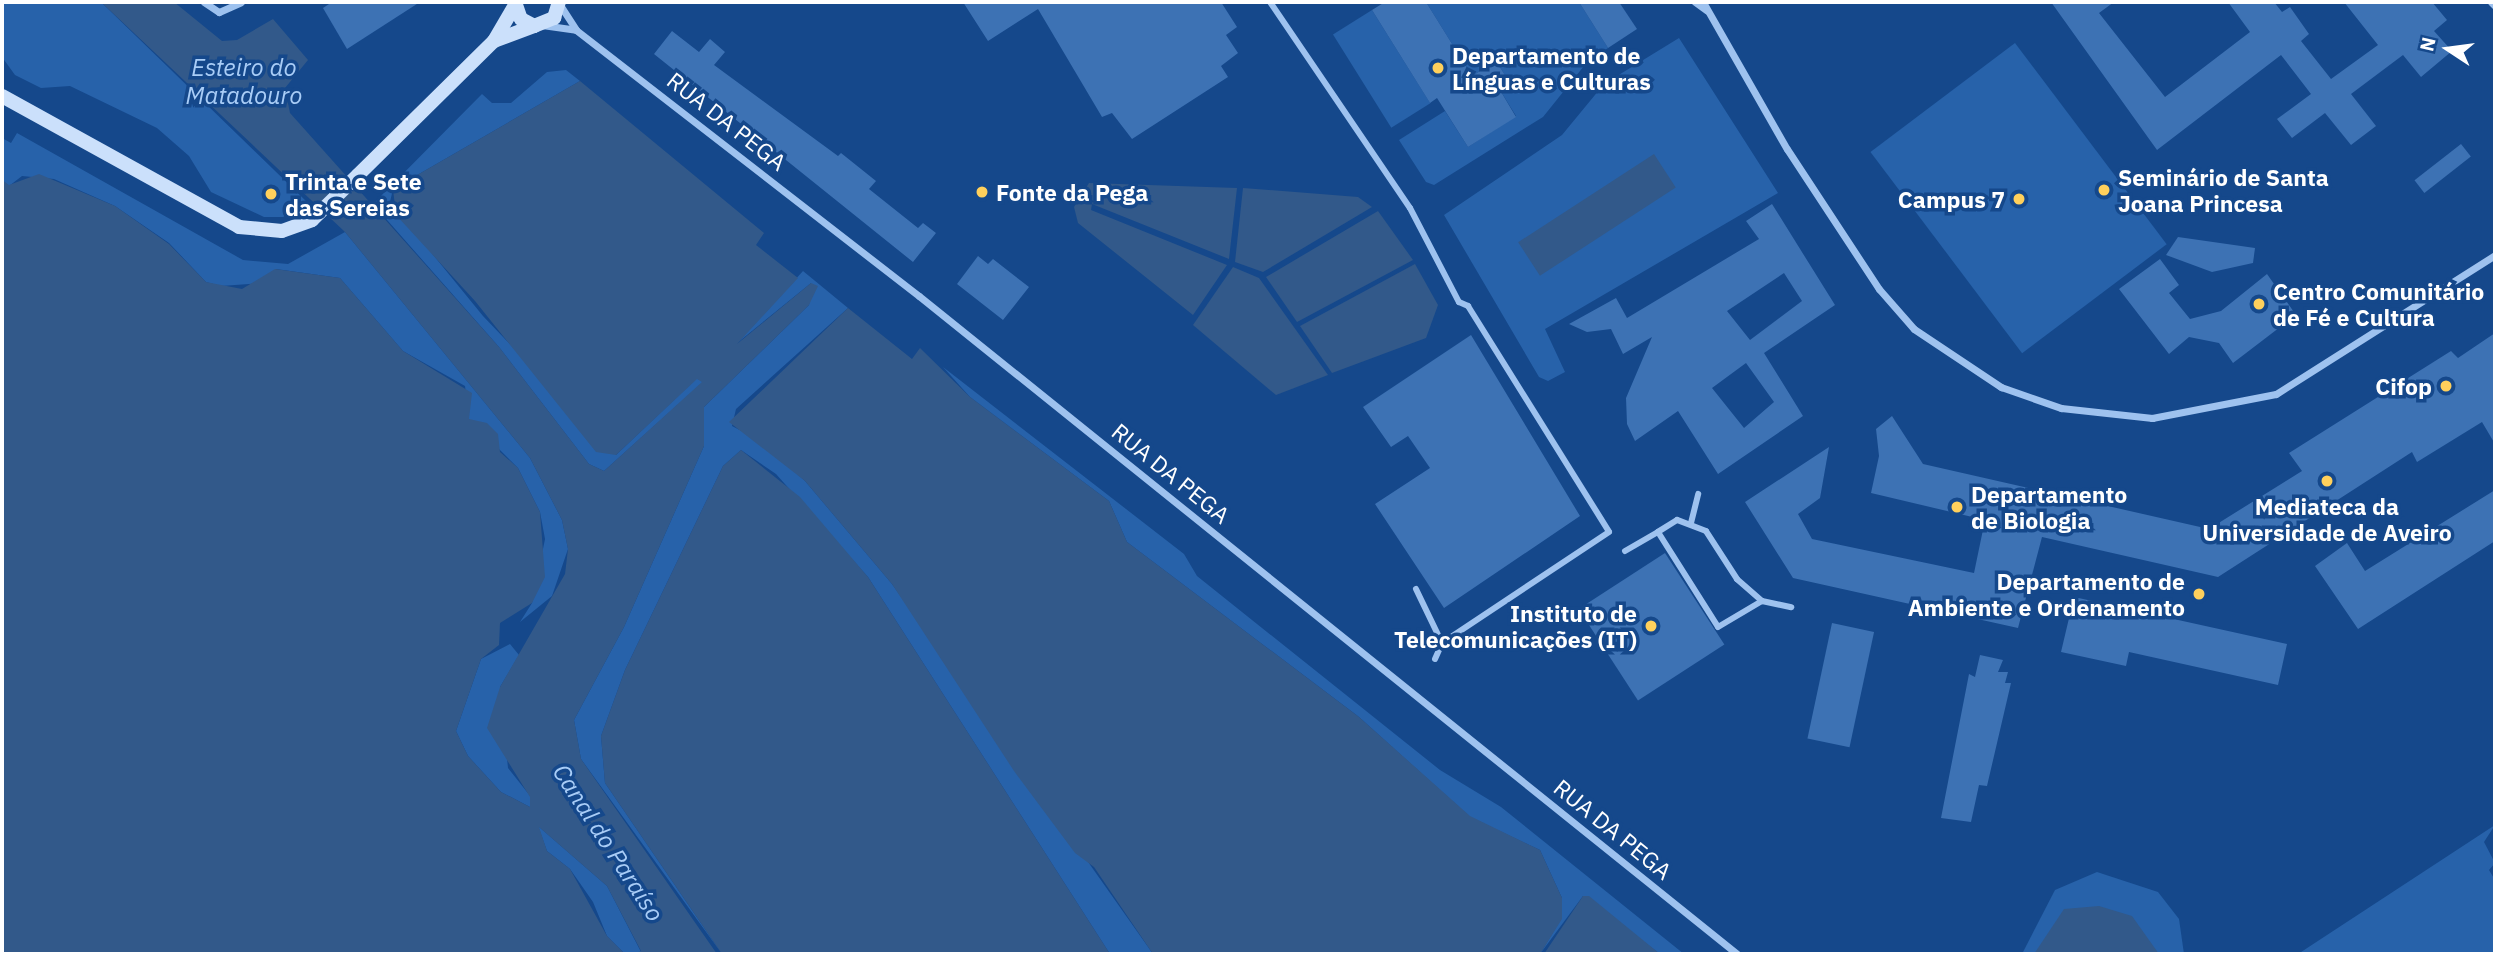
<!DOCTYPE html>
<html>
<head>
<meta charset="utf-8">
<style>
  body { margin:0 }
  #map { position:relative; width:2497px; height:956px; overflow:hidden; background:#15488b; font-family:"IBM Plex Sans",sans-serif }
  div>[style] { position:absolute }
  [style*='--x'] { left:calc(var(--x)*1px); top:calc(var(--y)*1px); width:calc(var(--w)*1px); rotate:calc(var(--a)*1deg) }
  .green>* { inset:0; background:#2762aa; transform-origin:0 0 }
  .water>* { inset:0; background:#32598a; transform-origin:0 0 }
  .building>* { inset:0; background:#3d72b4; transform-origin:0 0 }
  .pedestrian>* { height:6px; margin:-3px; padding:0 3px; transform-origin:3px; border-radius:3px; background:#9ec2ef }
  .minor>* { height:7px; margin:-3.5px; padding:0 3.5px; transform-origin:3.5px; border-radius:3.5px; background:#9ec2ef }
  .secondary>* { height:14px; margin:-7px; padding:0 7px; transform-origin:7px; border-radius:7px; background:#cbe0fb }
  .dots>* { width:19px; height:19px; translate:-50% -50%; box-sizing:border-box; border:4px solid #15488b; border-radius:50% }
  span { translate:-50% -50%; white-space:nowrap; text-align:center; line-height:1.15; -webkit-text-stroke:7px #15488b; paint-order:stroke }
  .poi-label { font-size:23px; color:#fff; font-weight:700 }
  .left { translate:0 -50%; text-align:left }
  .right { translate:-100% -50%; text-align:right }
  .street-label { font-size:23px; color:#fff }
  .water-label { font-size:24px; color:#a9cdf7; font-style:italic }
  .frame { position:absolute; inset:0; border:4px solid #fff; pointer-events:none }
  .north { position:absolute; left:2413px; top:14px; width:70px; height:70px; -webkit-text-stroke:5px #15488b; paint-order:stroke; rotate:283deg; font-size:19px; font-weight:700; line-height:28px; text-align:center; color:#fff }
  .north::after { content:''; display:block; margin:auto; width:24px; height:32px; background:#fff; clip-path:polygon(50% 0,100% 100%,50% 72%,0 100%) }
</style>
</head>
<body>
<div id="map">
  <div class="green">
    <div style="clip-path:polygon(2px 2px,101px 2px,308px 203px,283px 217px,264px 217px,211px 192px,189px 156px,157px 128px,70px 86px,41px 88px,15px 75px,2px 57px)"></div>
    <div style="clip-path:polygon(1426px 2px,1579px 2px,1608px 48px,1584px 66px,1543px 117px,1434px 185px,1426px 182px,1399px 140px,1445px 111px,1468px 147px,1516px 116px,1500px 90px,1510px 83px,1496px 61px,1472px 76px)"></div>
    <div style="left:1372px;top:10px;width:110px;height:46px;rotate:58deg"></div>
    <div style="clip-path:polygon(1679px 38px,1778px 193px,1545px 329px,1565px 372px,1548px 381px,1539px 377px,1444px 215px,1562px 135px,1604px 84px)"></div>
    <div style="left:2015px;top:43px;width:252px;height:181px;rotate:53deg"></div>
    <div style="clip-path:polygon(566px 70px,580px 81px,393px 189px,390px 202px,483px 316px,616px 455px,697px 378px,703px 382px,604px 471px,589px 464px,499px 347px,373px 204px,482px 94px,492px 103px,511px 103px,547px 72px)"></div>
    <div style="clip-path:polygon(17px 133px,243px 260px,288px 264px,345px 232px,530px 458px,562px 520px,568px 549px,552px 596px,520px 622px,532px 603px,545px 539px,540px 512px,518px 468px,469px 419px,465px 386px,403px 351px,340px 278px,276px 269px,262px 283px,221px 286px,206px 282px,169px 243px,115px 206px,54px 179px,22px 176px,9px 186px,2px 180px,2px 138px,11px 143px)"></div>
    <div style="clip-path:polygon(803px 271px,848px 308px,736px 409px,732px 426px,761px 441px,805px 481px,892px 584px,1153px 954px,1110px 954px,868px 577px,776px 474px,741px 450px,723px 466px,625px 670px,601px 736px,605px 783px,722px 954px,581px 759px,574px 720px,624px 627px,704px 446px,704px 407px,809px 305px,811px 283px,736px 344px)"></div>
    <div style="clip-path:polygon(943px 367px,1184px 554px,1197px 576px,1440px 770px,1501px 807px,1684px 954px,1660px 954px,1583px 896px,1540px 954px,1561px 919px,1562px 898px,1540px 850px,1470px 817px,1359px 717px,1127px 542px,1109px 501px,970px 397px)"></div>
    <div style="clip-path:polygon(510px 644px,519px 655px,500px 687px,508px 768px,531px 797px,530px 807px,501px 792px,468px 756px,456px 731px,481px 659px)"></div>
    <div style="clip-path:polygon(2495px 825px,2484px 842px,2495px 863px,2489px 870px,2495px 880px,2495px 954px,2298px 954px)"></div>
    <div style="clip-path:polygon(538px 826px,607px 886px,641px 952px,625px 954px,607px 936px,593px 902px,570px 869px,547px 851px)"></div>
    <div style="clip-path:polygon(2097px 872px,2158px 892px,2179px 919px,2184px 954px,2022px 954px,2055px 890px)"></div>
  </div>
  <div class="water">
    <div style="clip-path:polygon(101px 2px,174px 2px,222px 41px,237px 40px,273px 19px,308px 60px,285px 88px,290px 113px,499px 347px,589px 464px,604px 471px,702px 382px,697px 379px,616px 455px,596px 452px,475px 301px,396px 215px,393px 189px,580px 81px,764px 233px,756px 245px,798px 278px,737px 344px,811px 283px,818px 286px,809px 305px,704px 407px,704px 446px,624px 627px,574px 720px,581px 759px,717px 954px,633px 954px,641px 951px,607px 886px,539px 827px,547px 851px,570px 869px,607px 936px,625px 954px,2px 954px,2px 180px,9px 185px,39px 174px,115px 206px,169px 244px,206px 282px,242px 289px,275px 269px,340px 278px,403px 351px,472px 393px,469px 419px,487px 423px,498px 434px,500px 452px,518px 468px,540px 512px,545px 577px,532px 603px,500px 623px,499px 645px,481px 659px,456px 731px,468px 756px,501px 792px,530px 807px,530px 797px,487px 728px,500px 687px,565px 574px,568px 549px,562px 520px,530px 458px,345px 232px)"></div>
    <div style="left:1654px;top:154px;width:40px;height:162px;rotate:57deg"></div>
    <div style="clip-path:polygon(1089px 183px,1237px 188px,1229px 259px,1092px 204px,1091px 210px,1227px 265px,1193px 315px,1078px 223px,1074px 207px)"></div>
    <div style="clip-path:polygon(1243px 188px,1358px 197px,1372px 207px,1263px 272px,1235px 262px)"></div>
    <div style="clip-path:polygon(1378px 211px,1413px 260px,1297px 322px,1266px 277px)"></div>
    <div style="clip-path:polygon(1415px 264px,1438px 305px,1426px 338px,1332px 373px,1300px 326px)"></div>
    <div style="clip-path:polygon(1233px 267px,1259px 278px,1328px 375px,1276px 395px,1193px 325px)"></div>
    <div style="clip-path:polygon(848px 308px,912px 359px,920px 348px,970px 397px,1109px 501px,1127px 542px,1359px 717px,1470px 816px,1540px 850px,1562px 898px,1562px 919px,1540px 954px,1153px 954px,1094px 867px,1075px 853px,1014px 771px,892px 584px,805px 481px,729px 422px)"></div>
    <div style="clip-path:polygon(741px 450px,800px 497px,868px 577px,1110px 954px,722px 954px,605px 783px,601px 736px,625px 670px,723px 466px)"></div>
    <div style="clip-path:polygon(1583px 896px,1589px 896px,1660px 954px,1544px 954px)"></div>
    <div style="clip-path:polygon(2099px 906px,2132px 916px,2159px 954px,2034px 954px,2064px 909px)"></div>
  </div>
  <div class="building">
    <div style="clip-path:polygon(332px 2px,420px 2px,347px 49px,323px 8px)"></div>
    <div style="clip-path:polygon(963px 2px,1221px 2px,1237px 27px,1226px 35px,1238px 53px,1221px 66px,1228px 77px,1132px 139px,1112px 113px,1102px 117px,1038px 9px,988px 41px)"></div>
    <div style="clip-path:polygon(1385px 2px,1426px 2px,1472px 76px,1496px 61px,1510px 83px,1500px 90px,1516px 117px,1468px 147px,1437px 98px,1430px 103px,1372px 10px)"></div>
    <div style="clip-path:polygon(1579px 2px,1619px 2px,1637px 29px,1608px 48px)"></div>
    <div style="clip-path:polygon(2051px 2px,2114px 2px,2099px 13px,2165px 97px,2250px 32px,2228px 2px,2274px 2px,2282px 12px,2290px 7px,2309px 34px,2301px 41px,2331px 79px,2378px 45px,2344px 2px,2432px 2px,2447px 20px,2434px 31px,2452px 51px,2421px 77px,2403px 55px,2351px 94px,2376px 126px,2351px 145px,2325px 113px,2292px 138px,2277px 119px,2311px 94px,2281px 55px,2157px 150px)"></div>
    <div style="clip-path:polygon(672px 31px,699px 52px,710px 39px,725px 52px,714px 65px,838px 156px,841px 153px,876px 181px,869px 189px,918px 228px,923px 223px,936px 233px,913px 262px,654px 54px)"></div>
    <div style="left:2461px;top:144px;width:16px;height:59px;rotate:52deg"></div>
    <div style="clip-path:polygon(evenodd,1772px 204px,1835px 305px,1764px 353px,1803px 416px,1718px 474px,1678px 411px,1635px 441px,1627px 424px,1626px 398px,1652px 337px,1623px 354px,1611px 329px,1587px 332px,1569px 324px,1616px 298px,1627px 318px,1759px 239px,1746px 221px,1772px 204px,1784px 273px,1802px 301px,1750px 340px,1727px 311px,1784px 273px,1772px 204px,1746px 363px,1774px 402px,1744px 428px,1712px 388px,1746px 363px)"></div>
    <div style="clip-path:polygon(2178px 237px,2255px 248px,2253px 263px,2212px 272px,2166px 255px)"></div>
    <div style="clip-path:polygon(978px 256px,988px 264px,993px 259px,1029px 287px,1003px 320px,957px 284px)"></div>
    <div style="clip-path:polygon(2160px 259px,2179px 285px,2169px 293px,2190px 319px,2221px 311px,2267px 274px,2296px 315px,2233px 363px,2219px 343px,2189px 337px,2169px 354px,2119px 289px)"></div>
    <div style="clip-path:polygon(2495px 333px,2495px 444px,2482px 422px,2417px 462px,2412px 452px,2218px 577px,2042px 537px,2018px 628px,1793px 578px,1745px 502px,1829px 447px,1820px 498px,1798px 514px,1812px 539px,1974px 573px,1985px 520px,1871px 493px,1879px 456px,1876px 429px,1892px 416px,1923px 464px,2209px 529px,2302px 471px,2289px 453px,2451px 351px,2458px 358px)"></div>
    <div style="clip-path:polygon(1471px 335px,1580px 516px,1444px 608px,1375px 504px,1430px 468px,1408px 436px,1391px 447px,1363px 407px)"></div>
    <div style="clip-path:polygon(2495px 490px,2495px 541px,2358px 629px,2315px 566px,2347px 543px,2365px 571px)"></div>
    <div style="left:1665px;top:553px;width:109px;height:103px;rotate:57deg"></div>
    <div style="clip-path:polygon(2074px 597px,2287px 644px,2278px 685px,2129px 652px,2126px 666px,2061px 652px)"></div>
    <div style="left:1832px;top:623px;width:43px;height:118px;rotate:12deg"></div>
    <div style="clip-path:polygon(1980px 655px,2003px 660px,1998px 672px,2008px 672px,2005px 683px,2011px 683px,1987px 786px,1979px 785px,1971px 822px,1941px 818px,1969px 674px,1975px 677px)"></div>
  </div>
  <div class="pedestrian">
    <div style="--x:1270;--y:2;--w:249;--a:55.8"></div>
    <div style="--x:1410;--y:208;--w:106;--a:62.5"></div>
    <div style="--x:1459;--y:302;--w:10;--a:24"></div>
    <div style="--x:1468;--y:306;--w:266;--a:58"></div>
    <div style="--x:1609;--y:532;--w:201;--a:146.4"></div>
    <div style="--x:1442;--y:643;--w:60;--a:-115.7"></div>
    <div style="--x:1691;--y:523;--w:30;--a:-76"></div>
    <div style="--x:1625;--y:551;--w:38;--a:-30"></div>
    <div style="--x:1658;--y:532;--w:112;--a:57.7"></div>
    <div style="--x:1718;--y:627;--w:51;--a:-30.6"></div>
    <div style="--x:1762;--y:601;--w:33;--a:-139"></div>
    <div style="--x:1737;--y:579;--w:57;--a:-122.9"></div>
    <div style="--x:1706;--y:531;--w:31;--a:-159"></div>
    <div style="--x:1677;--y:520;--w:22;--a:148"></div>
    <div style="--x:1762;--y:601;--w:30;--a:12"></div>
    <div style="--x:1435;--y:659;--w:17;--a:-66"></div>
  </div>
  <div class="minor">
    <div style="--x:204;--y:2;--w:18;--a:34"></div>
    <div style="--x:219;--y:12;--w:24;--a:-24"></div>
    <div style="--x:1695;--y:2;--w:14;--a:36"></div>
    <div style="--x:1703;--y:2;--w:169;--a:60.3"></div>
    <div style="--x:1787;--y:149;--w:168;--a:56.7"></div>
    <div style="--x:1879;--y:289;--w:53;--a:48.8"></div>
    <div style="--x:1914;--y:329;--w:105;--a:33.7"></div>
    <div style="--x:2001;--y:387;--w:64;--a:19.3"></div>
    <div style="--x:2061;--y:408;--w:92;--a:6.3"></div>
    <div style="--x:2152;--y:418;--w:126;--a:-11"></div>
    <div style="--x:2276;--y:394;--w:259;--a:-32.4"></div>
    <div style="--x:2491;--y:2;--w:6;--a:45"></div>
    <div style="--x:560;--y:5;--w:30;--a:57"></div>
    <div style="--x:576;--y:30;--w:434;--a:37.8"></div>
    <div style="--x:919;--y:296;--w:1050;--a:38.81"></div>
    <div style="--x:542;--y:25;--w:34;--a:8"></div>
  </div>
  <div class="secondary">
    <div style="--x:515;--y:2;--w:18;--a:71"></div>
    <div style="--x:521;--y:19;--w:15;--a:28"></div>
    <div style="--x:534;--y:26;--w:22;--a:-22"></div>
    <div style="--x:554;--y:18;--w:17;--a:-73"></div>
    <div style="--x:494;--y:41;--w:43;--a:-20.6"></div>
    <div style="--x:2;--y:96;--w:271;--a:28.9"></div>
    <div style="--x:239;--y:227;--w:43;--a:5.3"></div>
    <div style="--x:282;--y:231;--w:32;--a:-20"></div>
    <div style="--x:312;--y:220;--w:64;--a:-44.4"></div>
    <div style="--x:358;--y:175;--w:191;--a:-44.6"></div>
    <div style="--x:494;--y:41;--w:42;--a:-59.7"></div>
  </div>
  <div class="dots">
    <div style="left:1438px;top:68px;background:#ffd05c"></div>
    <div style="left:2104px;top:190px;background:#ffd05c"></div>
    <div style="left:982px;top:192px;background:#ffd05c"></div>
    <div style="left:271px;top:194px;background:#ffd05c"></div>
    <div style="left:2019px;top:199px;background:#ffd05c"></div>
    <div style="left:2259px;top:304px;background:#ffd05c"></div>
    <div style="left:2446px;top:386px;background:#ffd05c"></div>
    <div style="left:2327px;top:481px;background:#ffd05c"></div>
    <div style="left:1957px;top:507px;background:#ffd05c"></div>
    <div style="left:2199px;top:594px;background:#ffd05c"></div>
    <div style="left:1651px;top:626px;background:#ffd05c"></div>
  </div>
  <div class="poi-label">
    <span class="left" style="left:1452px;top:68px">Departamento de<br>Línguas e Culturas</span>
    <span class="left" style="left:2118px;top:190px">Seminário de Santa<br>Joana Princesa</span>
    <span class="left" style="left:285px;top:194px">Trinta e Sete<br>das Sereias</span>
    <span class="left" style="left:996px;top:192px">Fonte da Pega</span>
    <span class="right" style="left:2005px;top:199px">Campus 7</span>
    <span class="left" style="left:2273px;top:304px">Centro Comunitário<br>de Fé e Cultura</span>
    <span class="right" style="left:2432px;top:386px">Cifop</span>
    <span class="left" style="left:1971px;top:507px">Departamento<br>de Biologia</span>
    <span style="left:2327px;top:519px">Mediateca da<br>Universidade de Aveiro</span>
    <span class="right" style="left:2185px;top:594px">Departamento de<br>Ambiente e Ordenamento</span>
    <span class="right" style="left:1637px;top:626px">Instituto de<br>Telecomunicações (IT)</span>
  </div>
  <div class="street-label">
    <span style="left:727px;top:121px;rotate:38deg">RUA DA PEGA</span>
    <span style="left:1171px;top:473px;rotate:39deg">RUA DA PEGA</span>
    <span style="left:1613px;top:829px;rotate:39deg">RUA DA PEGA</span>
  </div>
  <div class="water-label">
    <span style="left:244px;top:82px">Esteiro do<br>Matadouro</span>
    <span style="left:608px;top:843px;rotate:57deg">Canal do Paraíso</span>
  </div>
  <div class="frame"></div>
  <div class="north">N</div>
</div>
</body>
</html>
